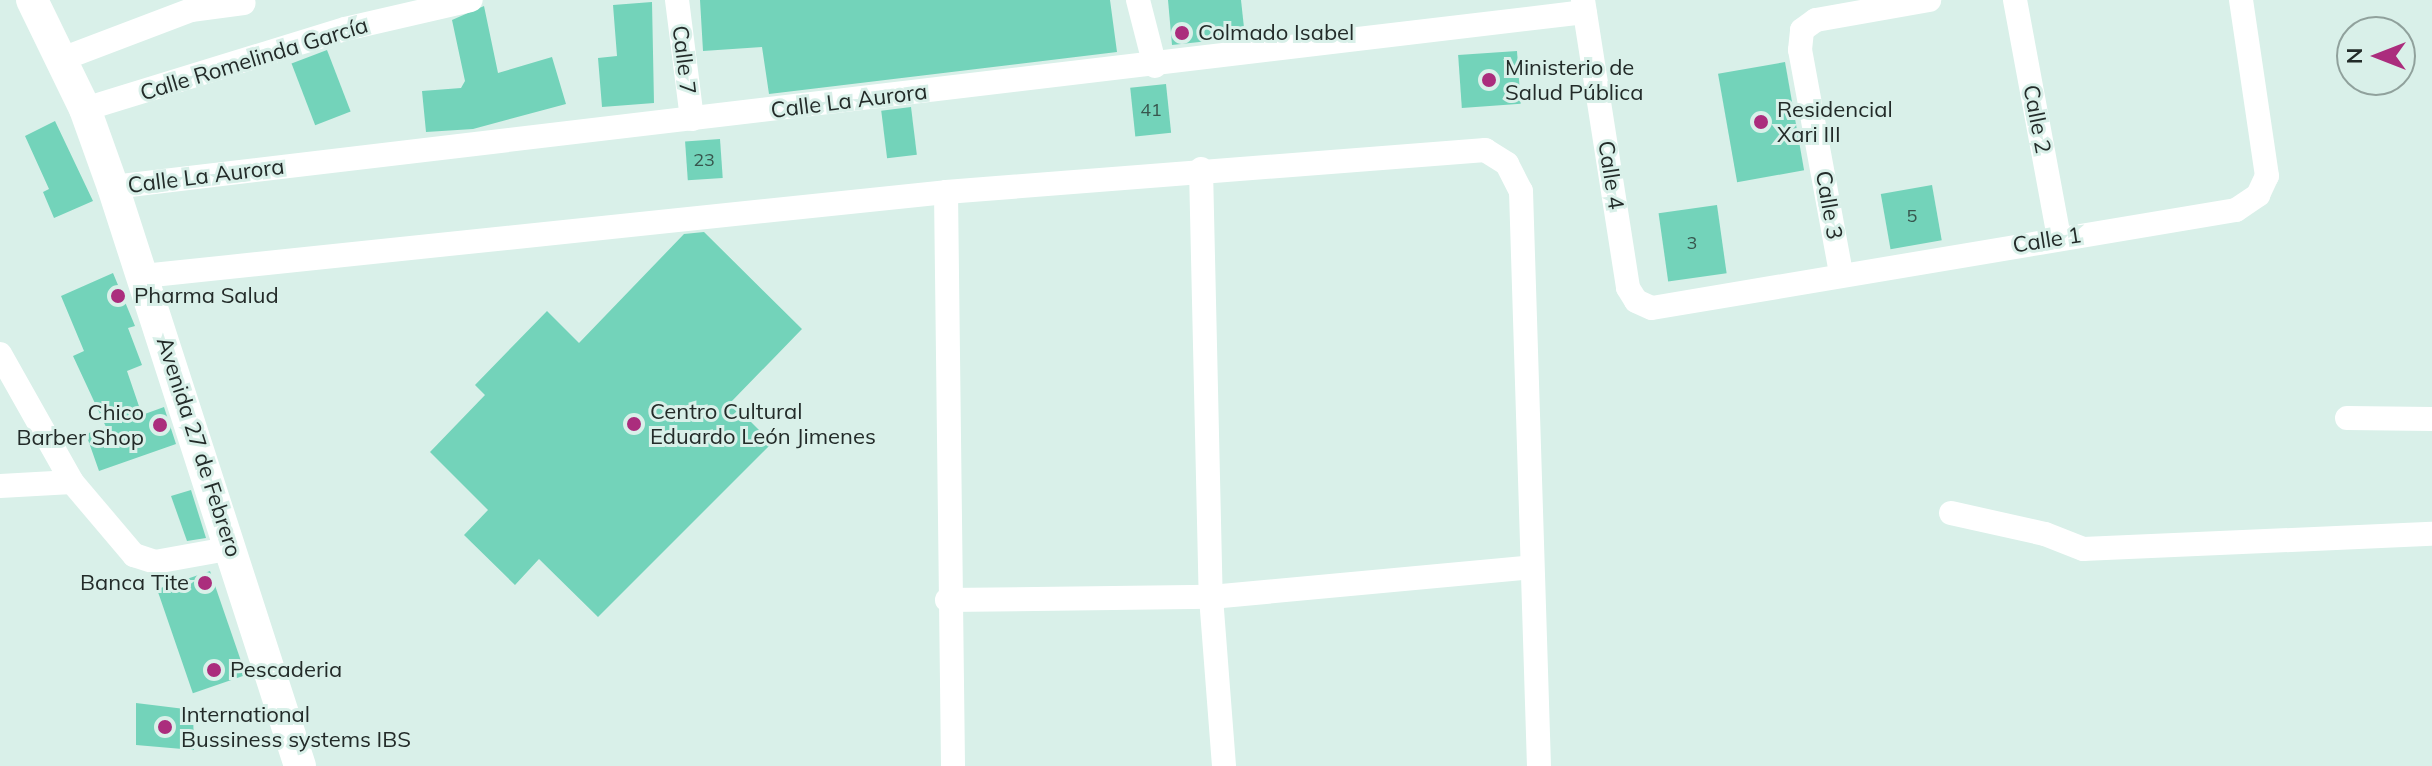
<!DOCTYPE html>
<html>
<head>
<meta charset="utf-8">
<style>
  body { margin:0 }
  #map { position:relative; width:2432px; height:766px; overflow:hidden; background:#d9f0e9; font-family:Mulish,sans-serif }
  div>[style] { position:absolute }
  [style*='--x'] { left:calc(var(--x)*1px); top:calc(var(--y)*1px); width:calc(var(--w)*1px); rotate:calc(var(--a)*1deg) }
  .building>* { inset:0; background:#73d3ba; transform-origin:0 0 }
  .minor>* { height:24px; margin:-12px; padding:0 12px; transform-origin:12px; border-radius:12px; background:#fff }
  .major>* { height:32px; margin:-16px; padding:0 16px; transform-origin:16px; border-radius:16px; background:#fff }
  .dots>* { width:22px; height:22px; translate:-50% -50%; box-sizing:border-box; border:4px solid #d9f0e9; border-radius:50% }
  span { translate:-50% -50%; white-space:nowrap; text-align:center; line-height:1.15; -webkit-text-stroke:6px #d9f0e9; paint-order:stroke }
  .number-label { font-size:18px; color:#37554d }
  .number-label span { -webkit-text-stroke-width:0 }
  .poi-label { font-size:22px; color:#232b29 }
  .left { translate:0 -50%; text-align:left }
  .right { translate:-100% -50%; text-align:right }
  .street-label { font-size:22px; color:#232b29 }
  .north { position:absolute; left:2336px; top:16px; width:80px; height:80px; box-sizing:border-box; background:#d9f0e9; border:2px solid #90a19c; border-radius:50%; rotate:270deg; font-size:22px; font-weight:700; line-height:32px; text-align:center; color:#232b29 }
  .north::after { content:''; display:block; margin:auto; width:28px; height:36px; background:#ab2d7d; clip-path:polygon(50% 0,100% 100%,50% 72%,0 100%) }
</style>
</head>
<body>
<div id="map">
  <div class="building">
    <div style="clip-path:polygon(700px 0,1110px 0,1117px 52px,769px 94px,762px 47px,703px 51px)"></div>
    <div style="clip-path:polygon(1168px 0,1241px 0,1245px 37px,1172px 45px)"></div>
    <div style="clip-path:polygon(652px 2px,654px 103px,602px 107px,598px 58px,617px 56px,613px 5px)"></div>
    <div style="clip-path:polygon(484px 6px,498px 73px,552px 57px,566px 104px,473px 129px,426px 132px,422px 91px,461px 88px,465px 81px,452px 20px)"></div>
    <div style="left:327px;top:50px;width:66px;height:38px;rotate:69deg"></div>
    <div style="left:1517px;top:51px;width:53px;height:59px;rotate:86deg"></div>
    <div style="left:1785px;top:62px;width:110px;height:68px;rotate:80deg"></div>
    <div style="left:1166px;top:84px;width:49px;height:36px;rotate:84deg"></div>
    <div style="left:911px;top:107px;width:48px;height:30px;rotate:83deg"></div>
    <div style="clip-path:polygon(55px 121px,93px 201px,54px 218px,43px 192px,49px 189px,25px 136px)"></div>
    <div style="left:720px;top:139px;width:39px;height:35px;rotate:86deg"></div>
    <div style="left:1932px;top:185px;width:56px;height:52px;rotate:80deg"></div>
    <div style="left:1717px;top:205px;width:69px;height:59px;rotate:82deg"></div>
    <div style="clip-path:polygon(704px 232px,802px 329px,731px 402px,772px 443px,598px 617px,539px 559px,515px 585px,464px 535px,488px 510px,430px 452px,485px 395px,475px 385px,547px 311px,579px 343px,684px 234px)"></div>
    <div style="clip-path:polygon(113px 273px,135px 326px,128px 328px,142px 365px,127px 371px,142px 415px,164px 407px,176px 444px,99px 471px,86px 434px,106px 427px,73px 356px,84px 351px,61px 296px)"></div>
    <div style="clip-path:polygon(191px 490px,206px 538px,187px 541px,171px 496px)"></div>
    <div style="left:210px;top:571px;width:110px;height:56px;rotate:71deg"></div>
    <div style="clip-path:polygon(136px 703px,193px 710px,194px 750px,136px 745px)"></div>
  </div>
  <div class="minor">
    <div style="--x:677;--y:0;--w:120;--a:82.8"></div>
    <div style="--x:1138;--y:0;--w:68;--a:75.6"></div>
    <div style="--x:1583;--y:0;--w:291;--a:81.1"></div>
    <div style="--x:1628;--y:288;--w:15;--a:58"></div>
    <div style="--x:1636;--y:301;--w:17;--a:24"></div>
    <div style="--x:1652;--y:308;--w:592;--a:-9.53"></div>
    <div style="--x:2236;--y:210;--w:27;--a:-34"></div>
    <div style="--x:2258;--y:195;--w:21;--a:-65"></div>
    <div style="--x:2267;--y:176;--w:178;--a:-98.4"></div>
    <div style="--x:2015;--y:0;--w:241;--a:79.5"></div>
    <div style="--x:62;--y:59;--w:138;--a:-20.8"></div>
    <div style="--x:191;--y:10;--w:53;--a:-7.5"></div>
    <div style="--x:85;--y:109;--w:272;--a:-17.1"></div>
    <div style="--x:345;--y:29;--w:129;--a:-13"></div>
    <div style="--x:1201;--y:169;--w:428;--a:88.7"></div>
    <div style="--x:1211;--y:597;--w:169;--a:85.6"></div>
    <div style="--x:113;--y:187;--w:1482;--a:-6.78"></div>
    <div style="--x:946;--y:192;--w:574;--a:89.3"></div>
    <div style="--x:1841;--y:273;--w:227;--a:-100.4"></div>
    <div style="--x:1800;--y:50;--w:20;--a:-84"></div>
    <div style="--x:1802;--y:30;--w:17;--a:-36"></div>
    <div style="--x:1816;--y:20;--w:115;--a:-10"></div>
    <div style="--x:143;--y:276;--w:807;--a:-5.97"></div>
    <div style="--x:946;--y:192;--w:541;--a:-4.46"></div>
    <div style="--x:1485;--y:150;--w:26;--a:32"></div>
    <div style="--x:1507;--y:164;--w:30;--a:63"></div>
    <div style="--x:1521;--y:191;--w:575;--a:88.21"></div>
    <div style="--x:0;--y:354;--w:147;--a:60.6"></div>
    <div style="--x:72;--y:482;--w:96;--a:49.7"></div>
    <div style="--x:134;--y:555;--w:22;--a:18"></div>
    <div style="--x:155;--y:562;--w:79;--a:-10.2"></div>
    <div style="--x:2347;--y:418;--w:85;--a:0.7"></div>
    <div style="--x:0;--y:486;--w:72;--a:-3.2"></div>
    <div style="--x:1951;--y:513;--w:96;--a:12.6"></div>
    <div style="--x:2045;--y:534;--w:41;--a:21.5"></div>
    <div style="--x:2083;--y:549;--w:349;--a:-2.5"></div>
    <div style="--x:947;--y:600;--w:264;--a:-0.7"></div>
    <div style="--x:1211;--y:597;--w:322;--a:-5.3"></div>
  </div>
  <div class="major">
    <div style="--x:32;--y:0;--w:121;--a:64.1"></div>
    <div style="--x:85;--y:109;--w:83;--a:70.3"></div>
    <div style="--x:113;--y:187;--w:608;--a:72.1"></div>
  </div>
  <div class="dots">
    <div style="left:1182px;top:33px;background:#ab2d7d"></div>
    <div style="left:1489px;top:80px;background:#ab2d7d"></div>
    <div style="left:1761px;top:122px;background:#ab2d7d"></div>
    <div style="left:118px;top:296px;background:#ab2d7d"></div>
    <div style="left:634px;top:424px;background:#ab2d7d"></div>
    <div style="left:160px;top:425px;background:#ab2d7d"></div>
    <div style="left:205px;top:583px;background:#ab2d7d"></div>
    <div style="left:214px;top:670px;background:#ab2d7d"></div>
    <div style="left:165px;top:727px;background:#ab2d7d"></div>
  </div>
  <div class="number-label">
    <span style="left:1151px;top:110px">41</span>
    <span style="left:704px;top:160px">23</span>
    <span style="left:1912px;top:216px">5</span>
    <span style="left:1692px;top:243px">3</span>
  </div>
  <div class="poi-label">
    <span class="left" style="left:1198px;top:33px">Colmado Isabel</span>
    <span class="left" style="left:1505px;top:80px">Ministerio de<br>Salud Pública</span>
    <span class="left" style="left:1777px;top:122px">Residencial<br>Xari III</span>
    <span class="left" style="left:134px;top:296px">Pharma Salud</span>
    <span class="left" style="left:650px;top:424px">Centro Cultural<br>Eduardo León Jimenes</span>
    <span class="right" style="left:144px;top:425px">Chico<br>Barber Shop</span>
    <span class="right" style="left:189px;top:583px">Banca Tite</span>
    <span class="left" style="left:230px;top:670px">Pescaderia</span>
    <span class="left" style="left:181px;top:727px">International<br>Bussiness systems IBS</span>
  </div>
  <div class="street-label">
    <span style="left:254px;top:59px;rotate:-17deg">Calle Romelinda García</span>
    <span style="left:684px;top:60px;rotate:83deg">Calle 7</span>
    <span style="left:849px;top:101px;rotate:-7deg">Calle La Aurora</span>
    <span style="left:2037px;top:119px;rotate:79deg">Calle 2</span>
    <span style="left:1611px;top:175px;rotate:81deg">Calle 4</span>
    <span style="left:206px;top:176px;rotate:-7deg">Calle La Aurora</span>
    <span style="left:1829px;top:205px;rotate:80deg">Calle 3</span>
    <span style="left:2047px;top:240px;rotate:-9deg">Calle 1</span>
    <span style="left:199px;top:447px;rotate:72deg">Avenida 27 de Febrero</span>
  </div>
  <div class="north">N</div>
</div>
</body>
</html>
